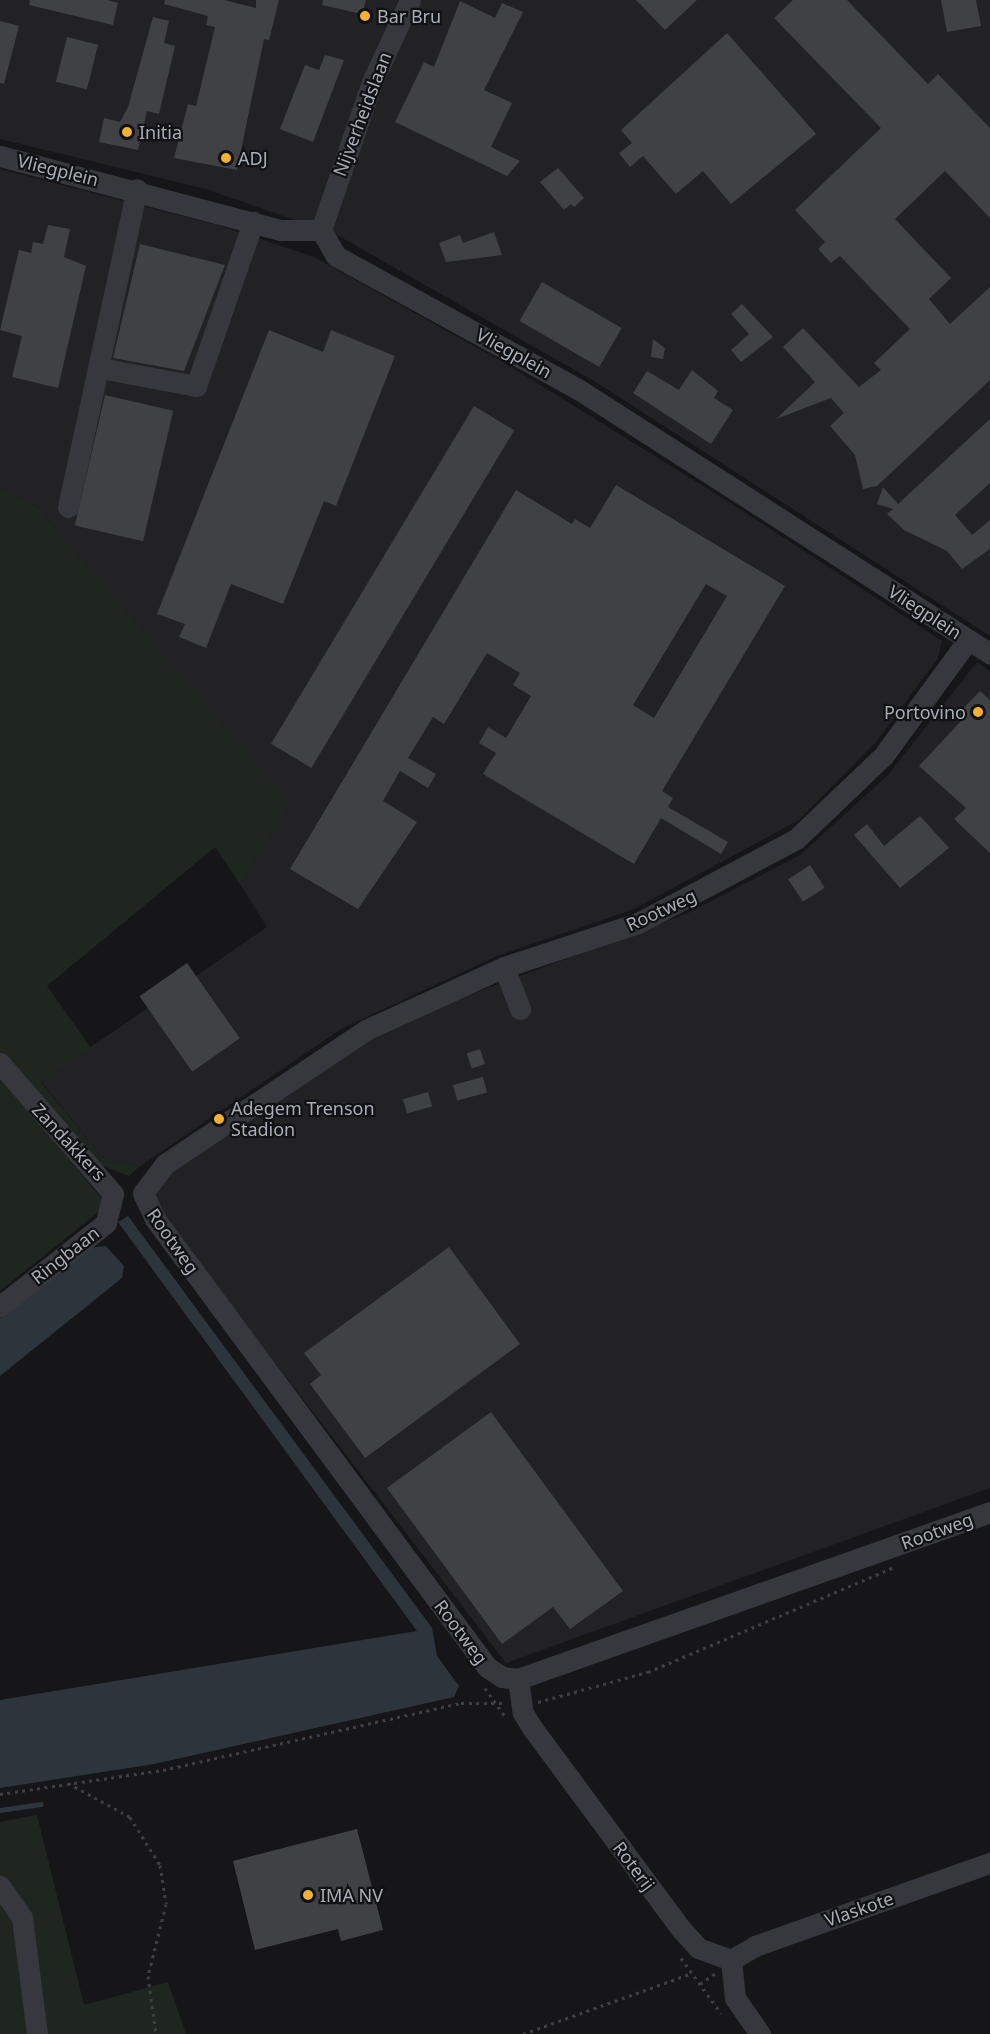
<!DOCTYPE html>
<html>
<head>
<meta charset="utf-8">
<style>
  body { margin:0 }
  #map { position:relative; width:990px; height:2034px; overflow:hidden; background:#161618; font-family:"Noto Sans",sans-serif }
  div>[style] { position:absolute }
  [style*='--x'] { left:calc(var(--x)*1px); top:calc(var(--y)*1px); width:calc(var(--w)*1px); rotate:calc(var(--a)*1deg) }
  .built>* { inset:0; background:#222225 }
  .green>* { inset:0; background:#1e261f }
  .water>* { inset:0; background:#2c353c }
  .stream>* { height:4.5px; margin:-2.25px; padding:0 2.25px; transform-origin:2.25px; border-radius:2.25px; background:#2c353c }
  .building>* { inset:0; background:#404145; transform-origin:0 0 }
  .path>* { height:3px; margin-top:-1.5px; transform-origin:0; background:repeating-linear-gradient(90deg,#3d3f44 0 3px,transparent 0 7.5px) }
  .minor>* { height:21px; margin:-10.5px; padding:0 10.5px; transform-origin:10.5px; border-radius:10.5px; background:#37383d }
  .dots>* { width:16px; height:16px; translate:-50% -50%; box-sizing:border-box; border:3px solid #111113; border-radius:50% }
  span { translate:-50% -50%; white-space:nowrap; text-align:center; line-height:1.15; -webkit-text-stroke:4.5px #111113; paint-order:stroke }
  .poi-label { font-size:18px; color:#a8adb8 }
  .left { translate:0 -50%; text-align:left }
  .right { translate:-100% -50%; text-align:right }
  .street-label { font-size:18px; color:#a8adb8 }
</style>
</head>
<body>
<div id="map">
  <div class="built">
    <div style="clip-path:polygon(0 0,990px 0,990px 636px,594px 381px,337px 235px,206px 189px,0 139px)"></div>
    <div style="clip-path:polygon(0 169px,221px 226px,314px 257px,503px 362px,729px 502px,942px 641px,938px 658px,876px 742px,799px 820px,634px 909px,497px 956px,341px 1029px,139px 1167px,101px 1156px,41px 1081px,148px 1008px,140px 997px,187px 963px,196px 976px,267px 927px,240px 884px,289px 803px,36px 506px,0 488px)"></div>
    <div style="clip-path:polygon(977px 662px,990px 671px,990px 1488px,506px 1663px,153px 1204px,156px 1181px,305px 1074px,416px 1015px,686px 914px,800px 855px,888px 775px)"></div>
  </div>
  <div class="green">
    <div style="clip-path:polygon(0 488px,36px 506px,290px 803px,240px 884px,215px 847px,47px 986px,91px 1048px,41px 1082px,101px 1156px,139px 1167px,129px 1176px,97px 1164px,0 1056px)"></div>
    <div style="clip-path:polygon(0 1077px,107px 1205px,0 1291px)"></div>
    <div style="clip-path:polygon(37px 1815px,84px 2005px,168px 1982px,186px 2034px,0 2034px,0 1822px)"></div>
  </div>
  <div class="water">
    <div style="clip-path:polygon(128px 1216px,432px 1628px,437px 1656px,459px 1686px,454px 1697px,154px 1764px,0 1788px,0 1700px,417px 1631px,118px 1222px)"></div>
    <div style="clip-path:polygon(106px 1246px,124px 1266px,122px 1278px,0 1376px,0 1318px,86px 1248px)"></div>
  </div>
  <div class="stream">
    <div style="--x:0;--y:1810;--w:41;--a:-8.3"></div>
  </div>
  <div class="building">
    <div style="clip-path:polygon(30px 0,107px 0,118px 3px,113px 25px,29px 5px)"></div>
    <div style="clip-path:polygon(165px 0,224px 0,256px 8px,256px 0,279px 0,269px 40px,264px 39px,237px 170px,174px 158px,188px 104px,196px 106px,215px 27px,206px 25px,208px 16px,164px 4px)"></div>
    <div style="clip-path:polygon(323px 0,366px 0,362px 14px,322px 5px)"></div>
    <div style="clip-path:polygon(636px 0,697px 0,665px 30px)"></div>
    <div style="clip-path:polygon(793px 0,847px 0,928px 84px,938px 74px,990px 128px,990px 218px,945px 171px,895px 219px,951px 278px,929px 299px,950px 324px,990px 287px,990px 380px,877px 486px,863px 489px,855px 455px,830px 426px,844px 413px,831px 398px,776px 419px,815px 382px,783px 347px,803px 328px,859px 387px,881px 370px,874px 363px,910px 329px,840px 256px,831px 263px,818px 249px,825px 242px,795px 210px,881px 128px,774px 18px)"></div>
    <div style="clip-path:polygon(941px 0,976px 0,981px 26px,947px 32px)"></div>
    <div style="clip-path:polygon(460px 1px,495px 18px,502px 3px,523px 12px,484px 90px,512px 103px,491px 147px,520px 161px,507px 176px,395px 122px,424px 62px,434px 67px)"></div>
    <div style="clip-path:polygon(153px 17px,169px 21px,164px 43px,175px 46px,159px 114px,147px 111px,138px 150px,99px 142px,104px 118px,120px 122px,128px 107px)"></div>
    <div style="clip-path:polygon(0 21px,19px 26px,4px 84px,0 83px)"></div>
    <div style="clip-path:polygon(727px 33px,816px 134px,731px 204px,703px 171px,676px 194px,643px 156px,630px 167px,619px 153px,632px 143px,621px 130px)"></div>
    <div style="left:67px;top:37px;width:32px;height:46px;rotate:14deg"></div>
    <div style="clip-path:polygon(325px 55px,344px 60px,313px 142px,280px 129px,305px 65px,319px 70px)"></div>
    <div style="clip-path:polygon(558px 168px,584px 198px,574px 207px,571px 204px,564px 210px,540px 182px)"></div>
    <div style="clip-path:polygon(48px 225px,70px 229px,64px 257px,86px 266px,58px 388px,12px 377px,22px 336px,0 330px,19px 250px,31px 253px,33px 242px,43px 244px)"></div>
    <div style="clip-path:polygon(494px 232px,502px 255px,446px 262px,439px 243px,460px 235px,463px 243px)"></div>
    <div style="clip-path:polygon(140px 244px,225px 265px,184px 371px,113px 358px)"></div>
    <div style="left:542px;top:282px;width:92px;height:45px;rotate:30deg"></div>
    <div style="clip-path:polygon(742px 304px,773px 337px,741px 362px,731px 350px,749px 334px,731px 314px)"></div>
    <div style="clip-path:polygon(269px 330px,323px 352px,331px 330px,395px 356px,336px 506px,324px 501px,283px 604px,231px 584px,206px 648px,179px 637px,185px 624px,157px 614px)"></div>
    <div style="clip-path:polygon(653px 339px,665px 348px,663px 359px,651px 357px)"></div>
    <div style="clip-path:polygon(692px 370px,718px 391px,714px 398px,733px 410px,711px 444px,633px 393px,647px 371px,679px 390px)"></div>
    <div style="left:105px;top:395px;width:70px;height:134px;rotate:13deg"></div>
    <div style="left:474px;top:406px;width:47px;height:394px;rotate:31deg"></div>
    <div style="clip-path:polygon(990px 419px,990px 483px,955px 515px,972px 535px,990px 520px,990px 549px,962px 569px,947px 551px,904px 530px,887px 514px,893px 509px,877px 504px,883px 487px,898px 504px)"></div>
    <div style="clip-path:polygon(evenodd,616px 485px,785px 586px,662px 791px,673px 798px,668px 807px,728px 842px,721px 854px,661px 818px,634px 864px,483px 774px,496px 753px,479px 743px,488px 727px,506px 738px,531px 696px,513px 685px,520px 673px,487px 653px,444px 724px,433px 717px,408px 758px,436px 774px,428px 788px,400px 771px,383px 801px,417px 822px,358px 909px,290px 869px,516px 490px,572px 524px,575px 519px,590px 528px,616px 485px,706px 584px,727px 596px,654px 718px,633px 705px,706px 584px)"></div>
    <div style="clip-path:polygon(980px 691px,990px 700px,990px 853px,954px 819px,966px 808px,919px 766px,961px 721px,956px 716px)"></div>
    <div style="clip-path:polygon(920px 816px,949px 848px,900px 888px,854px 835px,867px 824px,884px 846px)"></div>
    <div style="left:810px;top:865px;width:27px;height:26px;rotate:57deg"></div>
    <div style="left:187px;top:963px;width:92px;height:58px;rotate:55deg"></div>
    <div style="left:480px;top:1049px;width:16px;height:14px;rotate:72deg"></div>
    <div style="left:483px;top:1077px;width:16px;height:31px;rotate:75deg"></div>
    <div style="left:428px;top:1092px;width:15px;height:26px;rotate:74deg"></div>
    <div style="clip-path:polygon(449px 1247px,520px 1344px,365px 1458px,310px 1384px,321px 1375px,304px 1353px)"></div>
    <div style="clip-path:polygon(491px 1412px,623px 1591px,570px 1629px,553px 1607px,502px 1644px,387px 1488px)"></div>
    <div style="clip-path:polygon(357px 1829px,383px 1930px,341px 1941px,338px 1929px,255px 1950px,233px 1861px)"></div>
  </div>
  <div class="path">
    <div style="--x:485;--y:1688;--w:35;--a:55"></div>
    <div style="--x:538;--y:1702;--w:114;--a:-15.3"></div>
    <div style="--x:648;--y:1672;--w:270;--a:-23.1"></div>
    <div style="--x:68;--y:1783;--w:71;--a:28.7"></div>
    <div style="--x:130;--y:1817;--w:57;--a:58"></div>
    <div style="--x:160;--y:1865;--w:39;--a:81"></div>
    <div style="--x:166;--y:1904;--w:74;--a:104"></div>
    <div style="--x:148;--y:1976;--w:59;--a:82.1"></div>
    <div style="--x:0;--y:1794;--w:165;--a:-8.4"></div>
    <div style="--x:163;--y:1770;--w:305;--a:-12.7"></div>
    <div style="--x:461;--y:1703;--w:44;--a:0"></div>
    <div style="--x:681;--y:1958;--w:68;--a:54"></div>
    <div style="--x:700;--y:1984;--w:19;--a:-35"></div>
    <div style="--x:523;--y:2034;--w:180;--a:-19.8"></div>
  </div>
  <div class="minor">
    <div style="--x:0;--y:156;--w:291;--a:14.8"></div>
    <div style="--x:281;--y:230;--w:40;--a:0"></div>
    <div style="--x:321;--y:230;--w:30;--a:60"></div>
    <div style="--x:336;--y:256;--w:276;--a:28.8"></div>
    <div style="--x:578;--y:389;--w:490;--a:32.7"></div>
    <div style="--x:321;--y:230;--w:157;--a:-71"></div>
    <div style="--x:372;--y:82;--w:90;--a:-65.1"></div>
    <div style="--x:100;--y:368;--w:98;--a:10.6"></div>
    <div style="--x:196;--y:386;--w:174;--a:-70.8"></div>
    <div style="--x:68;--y:507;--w:325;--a:-77.8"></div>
    <div style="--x:968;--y:640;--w:144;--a:126.2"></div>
    <div style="--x:883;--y:756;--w:120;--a:136.3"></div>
    <div style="--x:796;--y:839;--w:179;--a:152"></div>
    <div style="--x:638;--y:923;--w:141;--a:161.8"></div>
    <div style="--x:504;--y:967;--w:152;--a:155.5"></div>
    <div style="--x:366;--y:1030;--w:242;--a:146.3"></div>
    <div style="--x:165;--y:1164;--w:36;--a:127"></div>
    <div style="--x:143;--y:1193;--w:29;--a:65"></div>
    <div style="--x:155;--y:1219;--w:558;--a:53.46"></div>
    <div style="--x:487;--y:1667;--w:18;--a:34"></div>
    <div style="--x:502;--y:1677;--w:16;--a:7"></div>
    <div style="--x:518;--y:1679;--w:501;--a:-19.48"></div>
    <div style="--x:504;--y:967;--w:45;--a:69.1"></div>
    <div style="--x:0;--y:1063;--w:173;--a:49.2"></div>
    <div style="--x:113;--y:1194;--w:30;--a:104"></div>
    <div style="--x:106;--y:1223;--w:135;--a:141.9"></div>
    <div style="--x:518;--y:1679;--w:34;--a:82"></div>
    <div style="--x:523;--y:1713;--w:19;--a:58"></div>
    <div style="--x:533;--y:1729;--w:250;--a:53.5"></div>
    <div style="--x:682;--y:1930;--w:24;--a:48"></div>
    <div style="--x:698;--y:1948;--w:35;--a:20"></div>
    <div style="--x:0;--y:1886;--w:39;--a:55"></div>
    <div style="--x:22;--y:1918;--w:117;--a:82.6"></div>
    <div style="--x:731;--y:1960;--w:28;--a:-30"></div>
    <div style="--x:755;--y:1946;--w:249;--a:-19.5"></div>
    <div style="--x:731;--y:1960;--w:38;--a:84"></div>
    <div style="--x:735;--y:1998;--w:44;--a:55.2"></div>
  </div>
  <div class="dots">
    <div style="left:365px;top:16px;background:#f2b134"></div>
    <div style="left:127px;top:132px;background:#f2b134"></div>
    <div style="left:226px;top:158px;background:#f2b134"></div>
    <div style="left:978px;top:712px;background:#f2b134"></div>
    <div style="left:219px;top:1119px;background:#f2b134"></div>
    <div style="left:308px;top:1895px;background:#f2b134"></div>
  </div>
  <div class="poi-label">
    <span class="left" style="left:377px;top:16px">Bar Bru</span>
    <span class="left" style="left:139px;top:132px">Initia</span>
    <span class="left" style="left:238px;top:158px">ADJ</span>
    <span class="right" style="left:966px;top:712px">Portovino</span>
    <span class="left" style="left:231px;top:1119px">Adegem Trenson<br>Stadion</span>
    <span class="left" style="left:320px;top:1895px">IMA NV</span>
  </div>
  <div class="street-label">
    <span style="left:362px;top:114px;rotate:-69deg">Nijverheidslaan</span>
    <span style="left:58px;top:170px;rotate:14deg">Vliegplein</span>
    <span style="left:514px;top:353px;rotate:29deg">Vliegplein</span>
    <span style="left:925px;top:612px;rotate:33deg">Vliegplein</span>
    <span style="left:661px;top:910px;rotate:-25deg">Rootweg</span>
    <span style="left:69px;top:1142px;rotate:47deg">Zandakkers</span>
    <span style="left:173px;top:1241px;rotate:55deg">Rootweg</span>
    <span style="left:65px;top:1255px;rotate:-38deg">Ringbaan</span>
    <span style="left:937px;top:1531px;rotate:-20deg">Rootweg</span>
    <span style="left:461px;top:1632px;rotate:53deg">Rootweg</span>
    <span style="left:634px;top:1866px;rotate:53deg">Roterij</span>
    <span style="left:859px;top:1909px;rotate:-19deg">Vlaskote</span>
  </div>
</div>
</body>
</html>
